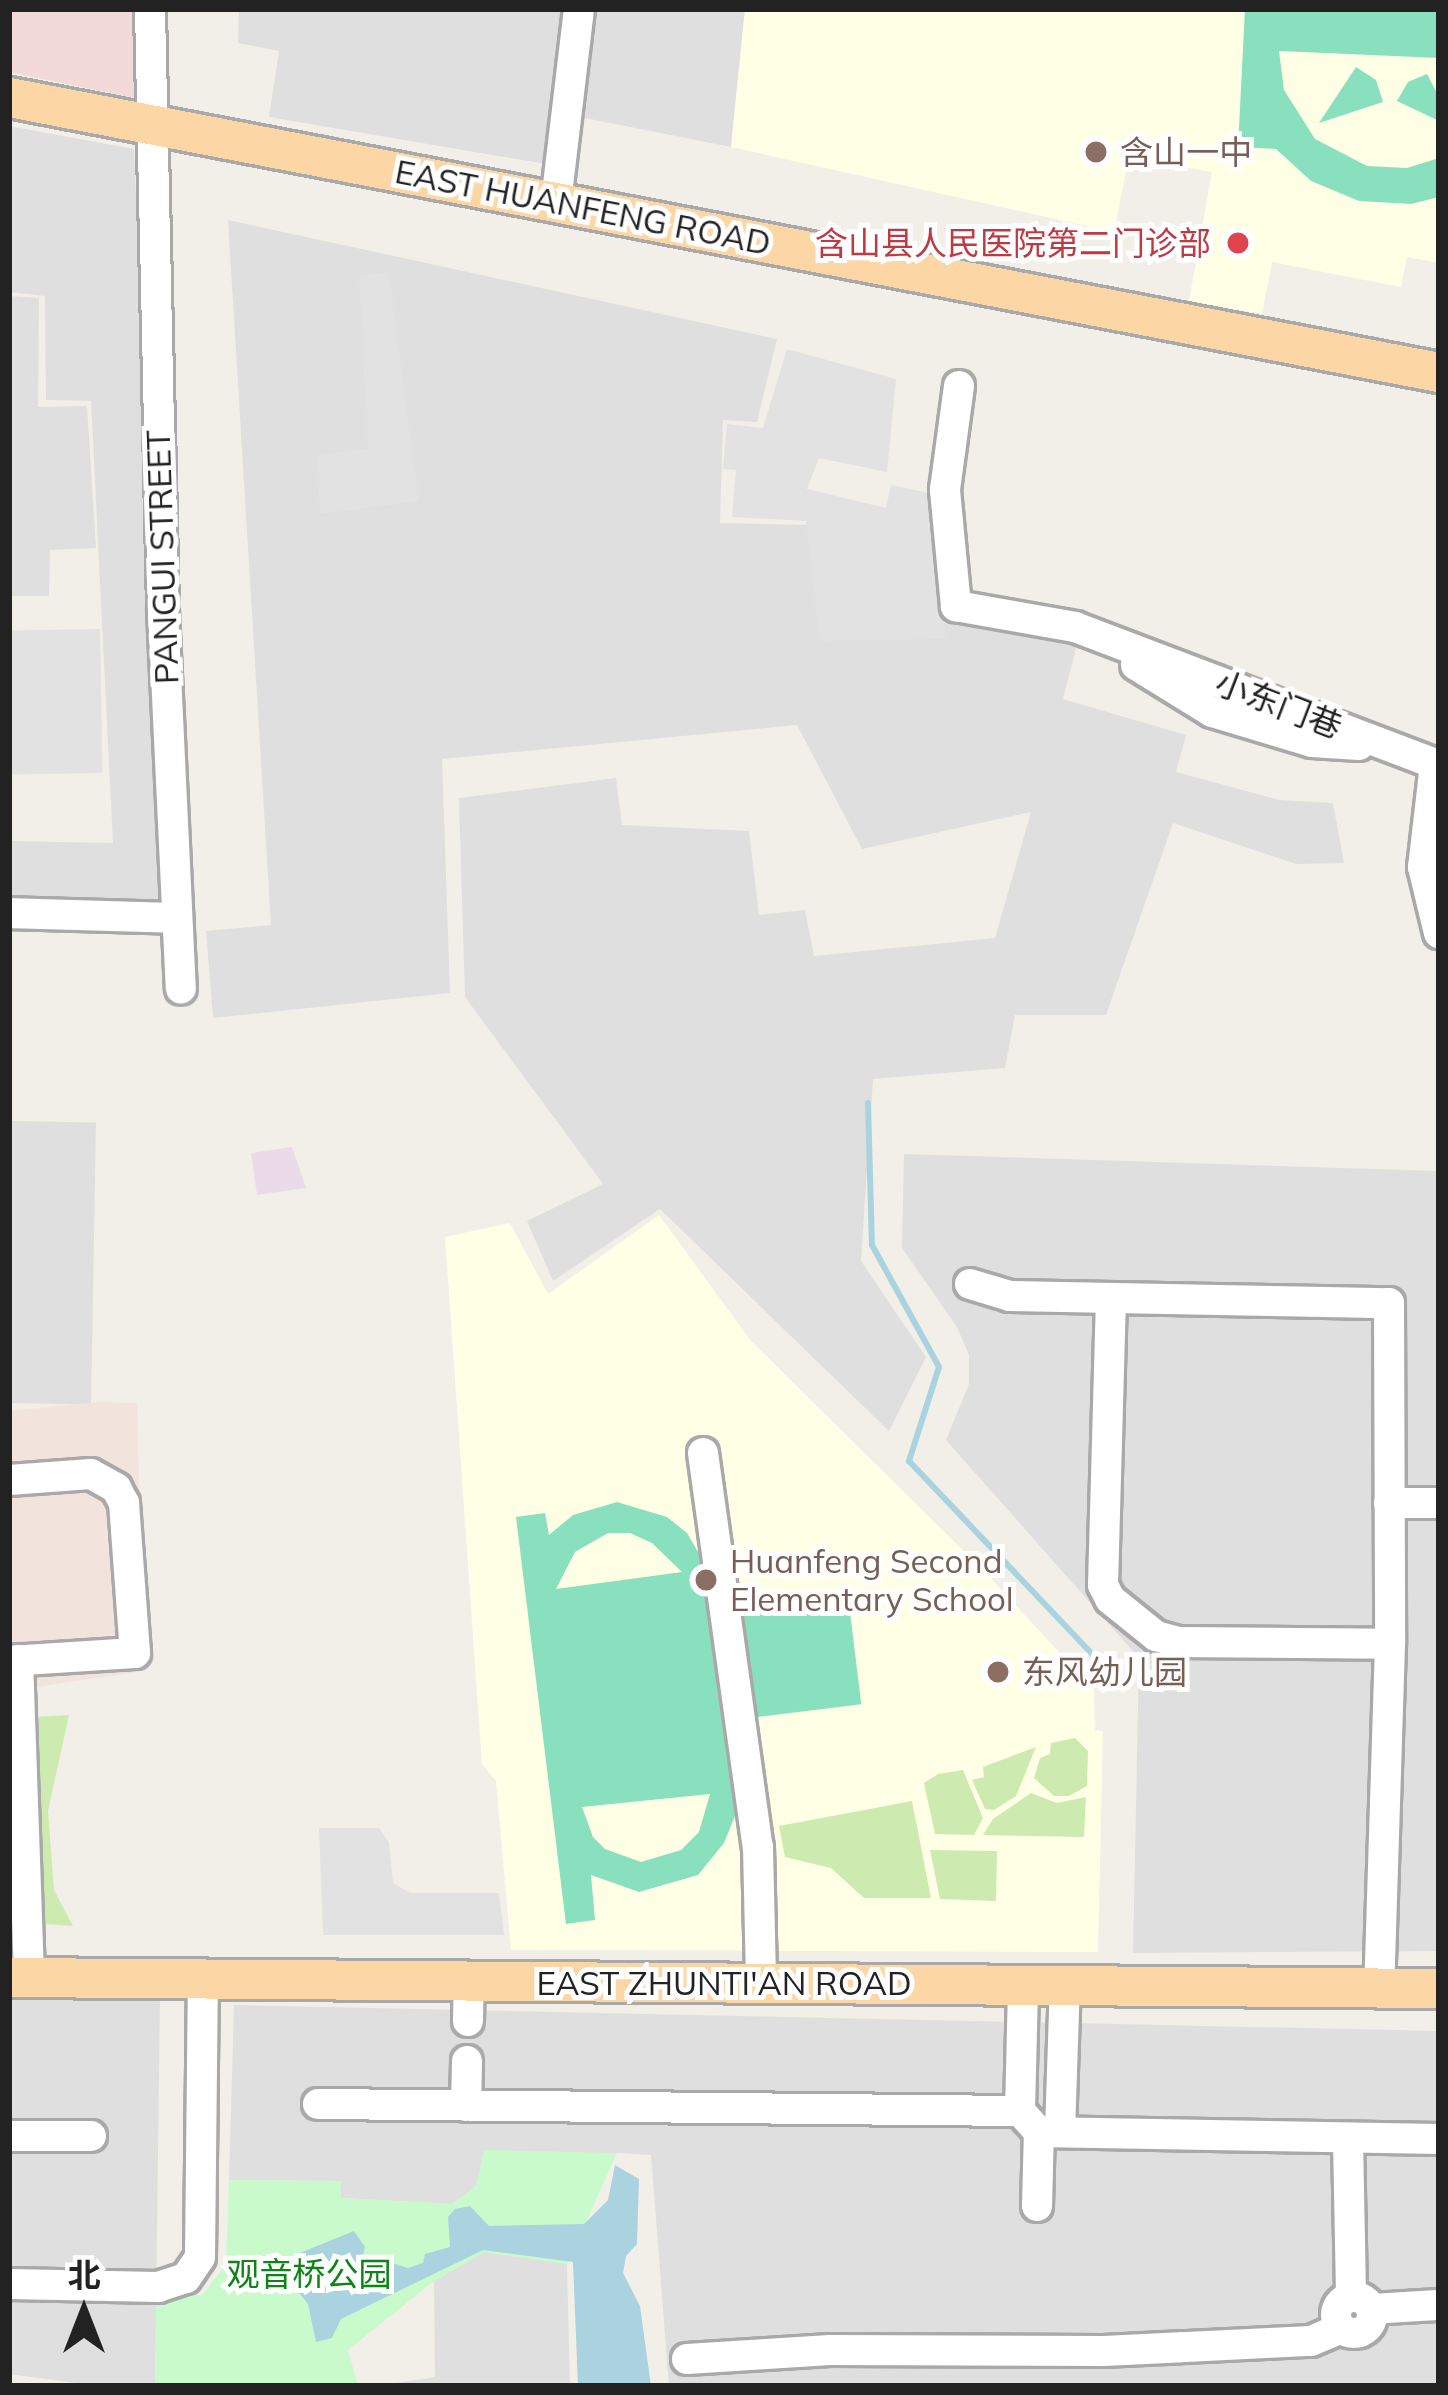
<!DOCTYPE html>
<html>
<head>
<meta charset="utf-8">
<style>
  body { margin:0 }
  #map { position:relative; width:1448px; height:2395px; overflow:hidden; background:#f2efe9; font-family:Mulish,"Noto Sans SC",sans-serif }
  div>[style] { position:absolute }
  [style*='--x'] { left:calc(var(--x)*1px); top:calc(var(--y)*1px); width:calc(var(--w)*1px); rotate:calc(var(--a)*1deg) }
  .residential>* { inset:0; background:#e0dfdf; transform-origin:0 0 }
  .commercial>* { inset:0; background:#f2dad9 }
  .industrial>* { inset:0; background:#ebdbe8 }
  .education>* { inset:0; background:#ffffe5 }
  .military>* { inset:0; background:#f3e3dd }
  .grass>* { inset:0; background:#cdebb0 }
  .park>* { inset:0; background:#c8facc }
  .pitch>* { inset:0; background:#88e0be; transform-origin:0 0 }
  .parking>* { inset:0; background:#e2e2e2; transform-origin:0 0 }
  .water>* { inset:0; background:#aad3df }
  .stream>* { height:6px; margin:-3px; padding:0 3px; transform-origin:3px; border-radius:3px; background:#aad3df }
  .roads { filter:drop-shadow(3px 0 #a9a9a9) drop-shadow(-3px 0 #a9a9a9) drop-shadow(0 3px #a9a9a9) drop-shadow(0 -3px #a9a9a9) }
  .minor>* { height:30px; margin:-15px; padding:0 15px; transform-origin:15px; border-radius:15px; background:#fff }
  .minor>.ring { margin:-15px; padding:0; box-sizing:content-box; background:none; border:30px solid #fff; border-radius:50% }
  .major>* { height:39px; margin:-19.5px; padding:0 19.5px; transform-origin:19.5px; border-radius:19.5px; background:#fcd6a4 }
  .dots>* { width:33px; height:33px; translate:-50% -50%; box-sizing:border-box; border:6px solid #fff; border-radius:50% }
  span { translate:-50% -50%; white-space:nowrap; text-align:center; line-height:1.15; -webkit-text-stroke:10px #fff; paint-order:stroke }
  .education-label { font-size:33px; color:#785e54 }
  .left { translate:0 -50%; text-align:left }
  .street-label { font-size:33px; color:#222 }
  .health-label { font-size:33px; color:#be3a42 }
  .right { translate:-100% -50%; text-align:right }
  .park-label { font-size:33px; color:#0c8416 }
  .frame { position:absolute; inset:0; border:12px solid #222; pointer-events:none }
  .north { position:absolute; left:24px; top:2251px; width:120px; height:120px; -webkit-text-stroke:9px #fff; paint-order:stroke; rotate:0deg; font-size:33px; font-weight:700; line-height:48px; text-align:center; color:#222 }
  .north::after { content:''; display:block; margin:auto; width:42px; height:54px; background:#222; clip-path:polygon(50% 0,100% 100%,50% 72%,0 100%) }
</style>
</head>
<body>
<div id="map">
  <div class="residential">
    <div style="clip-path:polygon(239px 9px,571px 9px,546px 164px,269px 117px,279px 51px,238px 43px)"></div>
    <div style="clip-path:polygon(595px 9px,745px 9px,731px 147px,585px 118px)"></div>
    <div style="clip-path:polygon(9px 126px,134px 149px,166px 912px,9px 907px,9px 841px,113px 843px,91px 401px,46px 400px,45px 296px,9px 292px)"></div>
    <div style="clip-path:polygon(228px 220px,777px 339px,757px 422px,723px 420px,720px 523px,810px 525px,826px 607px,1078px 641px,1063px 699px,1186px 735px,1176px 772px,1279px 800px,1333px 803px,1344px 863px,1296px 864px,1173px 823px,1106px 1015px,1015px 1015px,1005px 1068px,873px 1079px,861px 1261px,926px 1357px,889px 1431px,660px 1209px,553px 1281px,527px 1221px,603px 1184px,465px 997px,459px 798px,616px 778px,622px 825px,749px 831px,759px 915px,805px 910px,814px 956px,995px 938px,1031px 812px,862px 849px,797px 725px,442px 759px,450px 993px,213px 1018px,206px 931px,271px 925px)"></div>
    <div style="clip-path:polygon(9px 296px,39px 298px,38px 407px,87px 406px,96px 548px,50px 550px,49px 596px,9px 596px)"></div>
    <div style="left:9px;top:1121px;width:87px;height:282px;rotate:1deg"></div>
    <div style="clip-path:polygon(904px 1154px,1439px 1171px,1439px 1951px,1133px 1953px,1139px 1658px,946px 1440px,969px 1384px,969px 1355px,957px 1327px,902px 1248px)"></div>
    <div style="clip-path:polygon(9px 1997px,160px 1997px,155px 2386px,99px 2386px,9px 2374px)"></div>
    <div style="clip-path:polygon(234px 2005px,1439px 2031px,1439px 2386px,669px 2386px,651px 2155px,617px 2153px,476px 2186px,453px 2204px,341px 2198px,340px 2181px,229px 2180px)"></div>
    <div style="clip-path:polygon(484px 2252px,567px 2264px,570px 2386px,375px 2386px,435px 2377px,434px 2281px)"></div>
  </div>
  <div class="commercial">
    <div style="clip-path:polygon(9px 9px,135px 9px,134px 98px,9px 72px)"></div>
  </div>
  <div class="industrial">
    <div style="clip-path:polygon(292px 1147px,306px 1188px,257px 1195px,251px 1153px)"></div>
  </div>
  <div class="education">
    <div style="clip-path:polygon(745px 9px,1439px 9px,1439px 263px,1407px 257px,1401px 287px,1272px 262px,1262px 314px,1189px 301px,1212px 172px,1129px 157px,1114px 232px,731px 147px)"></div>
    <div style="clip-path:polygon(659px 1215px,751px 1341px,986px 1573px,1094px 1690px,1095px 1730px,1103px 1731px,1098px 1952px,511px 1950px,496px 1781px,482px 1764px,445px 1237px,510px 1223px,548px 1294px)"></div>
  </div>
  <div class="military">
    <div style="clip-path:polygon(100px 1402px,137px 1403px,144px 1671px,9px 1691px,9px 1411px)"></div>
  </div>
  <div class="grass">
    <div style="clip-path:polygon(69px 1715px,48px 1811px,54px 1890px,73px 1926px,44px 1924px,41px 1913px,35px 1717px)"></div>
    <div style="clip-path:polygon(1075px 1738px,1088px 1751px,1087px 1786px,1069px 1796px,1054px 1796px,1034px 1778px,1040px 1758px,1050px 1754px,1051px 1743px)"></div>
    <div style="clip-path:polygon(1036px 1747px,1016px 1796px,994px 1810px,985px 1809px,972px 1780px,984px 1777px,983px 1767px)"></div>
    <div style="clip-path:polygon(963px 1770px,983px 1818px,974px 1835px,935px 1834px,924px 1783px,938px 1774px)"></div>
    <div style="clip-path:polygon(1031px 1793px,1057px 1803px,1086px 1797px,1084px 1837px,983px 1835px,993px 1819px)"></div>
    <div style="clip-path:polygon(912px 1801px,931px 1898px,864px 1898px,831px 1868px,785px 1857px,779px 1826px)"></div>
    <div style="clip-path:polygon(930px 1850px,997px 1851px,996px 1901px,940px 1899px)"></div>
  </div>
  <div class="park">
    <div style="clip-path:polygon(484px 2150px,617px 2153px,567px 2264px,484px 2252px,434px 2281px,348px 2350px,358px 2386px,155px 2386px,156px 2300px,202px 2295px,226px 2265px,229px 2180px,341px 2181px,341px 2198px,452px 2204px,476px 2186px)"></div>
  </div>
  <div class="pitch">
    <div style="clip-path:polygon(1245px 9px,1439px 9px,1439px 58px,1279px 51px,1284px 90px,1315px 139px,1367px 166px,1407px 168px,1439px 158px,1439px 197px,1411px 204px,1359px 201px,1311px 181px,1276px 149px,1238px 147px)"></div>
    <div style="clip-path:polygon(1356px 67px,1376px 80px,1383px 102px,1319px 123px)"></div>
    <div style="clip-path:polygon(1427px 74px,1439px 97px,1439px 121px,1397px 101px,1408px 82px)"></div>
    <div style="clip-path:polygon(evenodd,617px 1502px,667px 1517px,687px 1533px,711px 1574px,737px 1811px,724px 1843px,698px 1875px,639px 1892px,591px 1875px,595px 1920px,566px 1924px,516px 1517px,545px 1513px,549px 1535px,573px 1515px,617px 1502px,608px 1533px,630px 1533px,652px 1543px,682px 1572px,556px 1589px,575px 1552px,608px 1533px,617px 1502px,710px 1794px,699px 1832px,681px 1850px,641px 1862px,605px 1849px,593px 1837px,582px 1807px,710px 1794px)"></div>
    <div style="left:848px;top:1596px;width:109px;height:107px;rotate:83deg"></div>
  </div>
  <div class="parking">
    <div style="clip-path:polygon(389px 272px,419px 501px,320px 514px,317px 455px,368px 449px,359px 276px)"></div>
    <div style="clip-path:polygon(787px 349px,896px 379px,887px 472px,819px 458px,807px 489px,886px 508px,891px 485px,938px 495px,945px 639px,819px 641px,806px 521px,732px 517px,736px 470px,723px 469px,727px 424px,763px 428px)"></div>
    <div style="left:100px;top:629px;width:144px;height:91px;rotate:89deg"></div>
    <div style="clip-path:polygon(319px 1828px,379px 1828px,389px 1843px,393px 1883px,410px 1893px,499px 1893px,504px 1935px,323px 1935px)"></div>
  </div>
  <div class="water">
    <div style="clip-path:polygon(615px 2165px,639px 2179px,637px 2244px,626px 2256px,623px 2273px,640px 2306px,651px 2386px,578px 2386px,573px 2262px,483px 2250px,341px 2319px,332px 2338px,316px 2342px,308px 2304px,289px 2280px,285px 2259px,354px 2231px,365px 2247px,362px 2258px,382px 2272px,392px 2263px,408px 2268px,423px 2263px,425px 2254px,450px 2247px,448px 2217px,455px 2209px,470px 2206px,489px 2226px,584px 2224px,608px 2200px)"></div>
  </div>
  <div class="stream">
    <div style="--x:868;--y:1103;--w:142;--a:88.4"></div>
    <div style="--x:872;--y:1245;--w:139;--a:61.2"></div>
    <div style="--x:939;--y:1367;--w:99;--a:107.7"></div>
    <div style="--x:909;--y:1461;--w:274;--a:46.5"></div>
  </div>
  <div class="roads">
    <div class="minor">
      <div style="--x:150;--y:9;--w:602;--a:88.76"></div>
      <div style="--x:163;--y:611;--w:378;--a:87.3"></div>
      <div style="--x:556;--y:202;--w:194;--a:-83.2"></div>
      <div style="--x:959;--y:386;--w:105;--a:97.7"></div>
      <div style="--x:945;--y:490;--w:117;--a:84.6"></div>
      <div style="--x:956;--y:606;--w:121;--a:10"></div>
      <div style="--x:1075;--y:627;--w:385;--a:20.8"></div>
      <div style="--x:1435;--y:764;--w:104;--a:96.6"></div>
      <div style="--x:1423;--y:867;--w:68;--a:76.4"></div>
      <div style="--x:1136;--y:665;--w:89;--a:31.7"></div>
      <div style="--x:1212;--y:712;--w:104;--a:16.7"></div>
      <div style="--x:1312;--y:742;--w:47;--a:3.7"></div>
      <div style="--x:9;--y:913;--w:166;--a:1.7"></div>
      <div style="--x:970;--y:1284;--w:42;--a:16.7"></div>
      <div style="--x:1010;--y:1296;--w:379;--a:1.1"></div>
      <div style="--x:1389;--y:1303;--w:341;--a:89.8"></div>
      <div style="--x:1390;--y:1644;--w:343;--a:91.8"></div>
      <div style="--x:1111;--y:1298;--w:287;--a:91.6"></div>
      <div style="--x:1103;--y:1585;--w:16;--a:63"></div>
      <div style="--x:1110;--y:1599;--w:59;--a:38.8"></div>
      <div style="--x:1156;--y:1636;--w:23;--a:15"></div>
      <div style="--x:1178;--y:1642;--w:212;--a:0.5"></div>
      <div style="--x:703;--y:1453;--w:398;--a:82.1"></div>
      <div style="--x:758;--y:1847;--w:135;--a:88.7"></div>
      <div style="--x:9;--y:1480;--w:82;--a:-4.2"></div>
      <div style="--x:91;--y:1474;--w:29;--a:29"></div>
      <div style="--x:116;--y:1488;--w:17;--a:62"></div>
      <div style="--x:124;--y:1503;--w:150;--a:85.8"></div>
      <div style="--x:135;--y:1653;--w:126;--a:176.4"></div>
      <div style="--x:1389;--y:1503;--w:50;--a:0"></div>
      <div style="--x:18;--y:1660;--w:317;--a:88"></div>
      <div style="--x:468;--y:2021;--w:39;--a:-89"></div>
      <div style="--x:318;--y:2104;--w:702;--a:0.57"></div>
      <div style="--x:1020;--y:2111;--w:28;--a:48"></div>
      <div style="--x:1039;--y:2132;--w:400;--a:1"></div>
      <div style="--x:466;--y:2106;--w:45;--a:-88.7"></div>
      <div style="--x:1020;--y:2111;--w:126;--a:-88.6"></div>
      <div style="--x:1060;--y:2132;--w:147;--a:-88.1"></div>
      <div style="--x:9;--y:2136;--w:82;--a:0"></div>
      <div style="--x:1348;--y:2138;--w:159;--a:88.9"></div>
      <div style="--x:1037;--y:2206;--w:74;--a:-88.5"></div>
      <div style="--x:9;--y:2284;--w:149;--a:1.2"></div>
      <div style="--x:158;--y:2287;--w:29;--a:-18"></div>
      <div style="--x:186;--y:2278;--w:25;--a:-56"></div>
      <div style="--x:200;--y:2257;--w:278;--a:-89.4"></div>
      <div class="ring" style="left:1336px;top:2297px;width:6px;height:6px"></div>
      <div style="--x:1371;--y:2309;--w:68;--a:-3.4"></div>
      <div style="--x:687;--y:2359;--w:143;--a:-3.6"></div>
      <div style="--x:830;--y:2350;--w:274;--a:0.2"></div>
      <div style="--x:1104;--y:2351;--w:207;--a:-2.8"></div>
      <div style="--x:1311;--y:2341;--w:33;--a:-23"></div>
    </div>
    <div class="major">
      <div style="--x:9;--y:97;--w:1456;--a:10.89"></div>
      <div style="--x:9;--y:1977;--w:1430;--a:0.44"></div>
    </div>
  </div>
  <div class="dots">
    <div style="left:1096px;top:152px;background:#8d6e63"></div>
    <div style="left:1238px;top:243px;background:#e0444e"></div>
    <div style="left:706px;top:1580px;background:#8d6e63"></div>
    <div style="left:998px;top:1672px;background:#8d6e63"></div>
  </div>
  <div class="education-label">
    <span class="left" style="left:1120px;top:152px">含山一中</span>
    <span class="left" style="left:730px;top:1580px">Huanfeng Second<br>Elementary School</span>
    <span class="left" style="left:1022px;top:1672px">东风幼儿园</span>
  </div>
  <div class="street-label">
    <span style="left:583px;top:207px;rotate:11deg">EAST HUANFENG ROAD</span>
    <span style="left:162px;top:557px;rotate:-92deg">PANGUI STREET</span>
    <span style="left:1279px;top:704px;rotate:21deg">小东门巷</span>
    <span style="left:724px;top:1983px">EAST ZHUNTI'AN ROAD</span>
  </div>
  <div class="health-label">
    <span class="right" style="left:1211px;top:243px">含山县人民医院第二门诊部</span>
  </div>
  <div class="park-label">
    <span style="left:309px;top:2274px">观音桥公园</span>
  </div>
  <div class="frame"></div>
  <div class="north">北</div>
</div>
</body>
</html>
